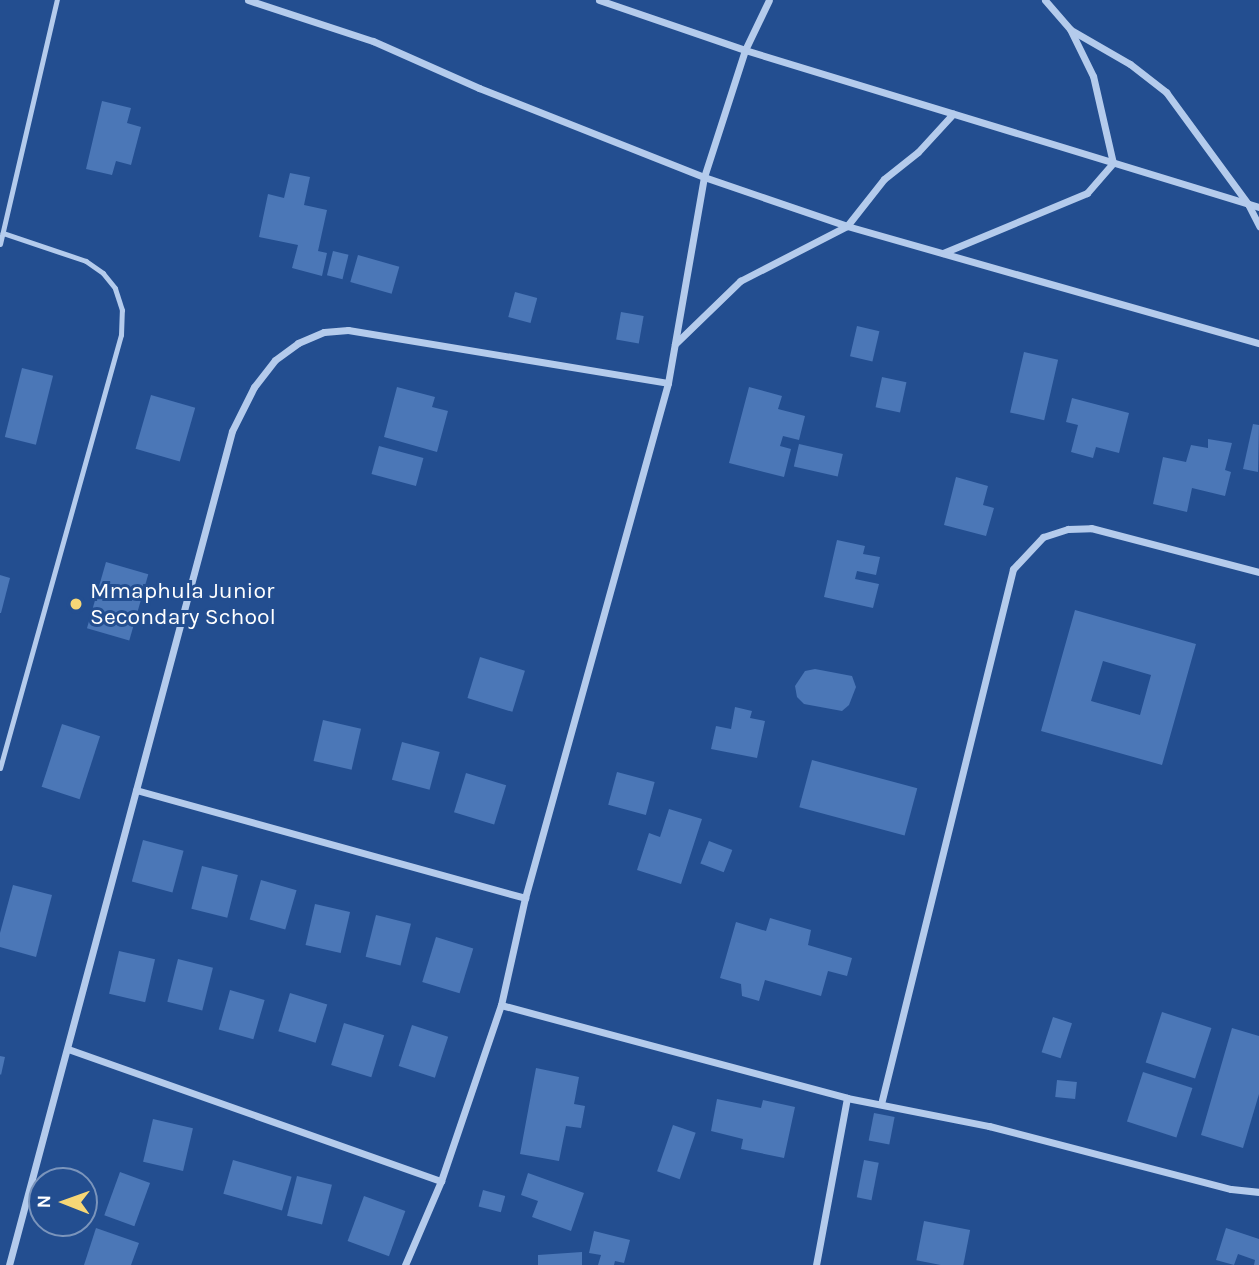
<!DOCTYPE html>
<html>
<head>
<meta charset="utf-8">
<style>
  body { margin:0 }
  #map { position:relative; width:1259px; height:1265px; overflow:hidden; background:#234e90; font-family:Karla,sans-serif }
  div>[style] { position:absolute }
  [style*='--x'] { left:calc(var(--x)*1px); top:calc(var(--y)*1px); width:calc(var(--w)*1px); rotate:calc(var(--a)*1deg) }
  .building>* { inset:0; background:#4b77b7; transform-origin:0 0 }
  .lane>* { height:5px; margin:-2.5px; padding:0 2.5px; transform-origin:2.5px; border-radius:2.5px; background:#b4cbec }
  .street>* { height:7px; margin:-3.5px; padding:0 3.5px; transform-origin:3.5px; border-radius:3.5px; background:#b4cbec }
  .dots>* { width:19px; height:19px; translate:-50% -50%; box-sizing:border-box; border:4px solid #234e90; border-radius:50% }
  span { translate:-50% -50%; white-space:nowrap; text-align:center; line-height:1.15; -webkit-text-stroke:6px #234e90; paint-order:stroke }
  .poi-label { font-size:23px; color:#fff }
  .left { translate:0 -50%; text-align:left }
  .north { position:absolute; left:28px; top:1167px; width:70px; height:70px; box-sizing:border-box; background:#234e90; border:2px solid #7b95bc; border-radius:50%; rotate:271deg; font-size:19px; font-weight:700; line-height:28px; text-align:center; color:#fff }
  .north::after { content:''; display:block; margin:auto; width:24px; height:32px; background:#f7d776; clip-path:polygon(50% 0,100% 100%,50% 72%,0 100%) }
</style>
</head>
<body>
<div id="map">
  <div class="building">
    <div style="clip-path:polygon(102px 101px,131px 108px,127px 123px,141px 127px,131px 165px,116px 161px,112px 175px,86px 169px)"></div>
    <div style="clip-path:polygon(290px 173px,310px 177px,304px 205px,327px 210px,318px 251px,327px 253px,322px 276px,292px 268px,298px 245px,259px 237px,268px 194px,284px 198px)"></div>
    <div style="left:333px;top:251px;width:16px;height:25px;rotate:14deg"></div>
    <div style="left:358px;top:255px;width:43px;height:28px;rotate:16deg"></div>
    <div style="left:515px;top:292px;width:23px;height:26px;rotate:15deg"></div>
    <div style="left:621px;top:312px;width:23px;height:28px;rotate:10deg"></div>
    <div style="left:857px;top:326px;width:23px;height:31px;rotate:13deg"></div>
    <div style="left:1024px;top:352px;width:35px;height:62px;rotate:13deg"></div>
    <div style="left:22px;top:368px;width:32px;height:71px;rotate:14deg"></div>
    <div style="left:882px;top:377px;width:25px;height:31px;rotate:12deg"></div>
    <div style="clip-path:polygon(397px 387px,435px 397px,432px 407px,448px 411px,437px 452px,384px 437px)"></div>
    <div style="clip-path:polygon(749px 387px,782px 396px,778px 409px,805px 416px,799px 440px,783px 436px,780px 446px,791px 449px,784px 477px,729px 463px)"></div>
    <div style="left:151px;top:395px;width:46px;height:56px;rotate:16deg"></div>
    <div style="clip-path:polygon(1072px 398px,1129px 413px,1119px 453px,1096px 447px,1093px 458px,1071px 452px,1078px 425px,1066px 422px)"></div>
    <div style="clip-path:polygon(1253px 424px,1259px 425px,1258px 472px,1243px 469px)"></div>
    <div style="clip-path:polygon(1208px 439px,1232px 443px,1225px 470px,1231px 472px,1225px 496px,1192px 488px,1187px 512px,1153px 504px,1163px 457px,1186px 462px,1191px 445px,1208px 448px)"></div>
    <div style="left:799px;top:444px;width:45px;height:23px;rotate:13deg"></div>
    <div style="left:379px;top:446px;width:46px;height:29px;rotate:15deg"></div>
    <div style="clip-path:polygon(956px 477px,988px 486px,983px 505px,994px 508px,986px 536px,944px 525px)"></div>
    <div style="clip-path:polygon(837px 540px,865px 546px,863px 554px,880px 557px,876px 575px,857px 571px,855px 579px,879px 584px,873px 608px,824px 597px)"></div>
    <div style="left:106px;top:562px;width:44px;height:69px;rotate:16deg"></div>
    <div style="clip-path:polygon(0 575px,10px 578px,1px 613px,0 613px)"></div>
    <div style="clip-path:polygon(evenodd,1075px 610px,1196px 644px,1162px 765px,1041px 731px,1075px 610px,1103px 661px,1151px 675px,1140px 715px,1091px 701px,1103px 661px)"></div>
    <div style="left:480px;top:657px;width:47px;height:43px;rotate:17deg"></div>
    <div style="clip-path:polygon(815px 669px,852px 676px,856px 687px,849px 705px,842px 711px,804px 704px,797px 697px,795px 686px,805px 671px)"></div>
    <div style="clip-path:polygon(735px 707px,752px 711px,750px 718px,765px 721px,757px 758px,711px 749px,716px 726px,731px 729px)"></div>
    <div style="left:323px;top:720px;width:39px;height:42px;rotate:13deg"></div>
    <div style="left:62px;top:724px;width:40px;height:66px;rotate:18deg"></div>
    <div style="left:402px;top:742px;width:39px;height:39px;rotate:15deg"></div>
    <div style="left:812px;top:760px;width:109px;height:49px;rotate:15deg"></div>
    <div style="left:617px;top:772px;width:39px;height:34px;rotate:15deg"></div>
    <div style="left:466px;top:773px;width:42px;height:41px;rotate:17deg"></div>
    <div style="clip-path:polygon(669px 809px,702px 819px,681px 884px,637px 870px,649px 833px,660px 837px)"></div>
    <div style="left:143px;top:840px;width:42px;height:43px;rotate:15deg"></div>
    <div style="left:709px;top:841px;width:25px;height:24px;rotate:21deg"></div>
    <div style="left:202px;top:866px;width:37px;height:44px;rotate:14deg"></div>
    <div style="left:261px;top:880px;width:37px;height:41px;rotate:16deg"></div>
    <div style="clip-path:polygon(13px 885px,52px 895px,36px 957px,0 947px,0 933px)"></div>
    <div style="left:315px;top:904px;width:36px;height:42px;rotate:13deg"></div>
    <div style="left:376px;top:915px;width:36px;height:43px;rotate:14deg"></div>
    <div style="clip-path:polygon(770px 918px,811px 930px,808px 945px,852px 958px,847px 976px,828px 971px,821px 996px,765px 980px,759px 1001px,742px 996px,741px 984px,720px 978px,736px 922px,766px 931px)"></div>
    <div style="left:436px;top:937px;width:39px;height:47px;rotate:17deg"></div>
    <div style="left:119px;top:951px;width:37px;height:44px;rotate:13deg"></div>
    <div style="left:178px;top:959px;width:36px;height:44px;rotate:14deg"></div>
    <div style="left:230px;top:990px;width:36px;height:41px;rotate:16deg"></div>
    <div style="left:290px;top:993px;width:39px;height:40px;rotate:17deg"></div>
    <div style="left:1162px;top:1012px;width:52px;height:53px;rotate:18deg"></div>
    <div style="left:1053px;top:1017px;width:20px;height:37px;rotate:18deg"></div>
    <div style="left:344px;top:1023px;width:42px;height:44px;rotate:17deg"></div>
    <div style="left:412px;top:1025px;width:38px;height:43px;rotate:18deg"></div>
    <div style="clip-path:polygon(1232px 1028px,1259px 1036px,1259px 1094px,1243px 1148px,1201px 1135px)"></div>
    <div style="clip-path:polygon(0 1056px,5px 1057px,1px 1075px,0 1074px)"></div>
    <div style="clip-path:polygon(536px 1068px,579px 1077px,574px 1104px,585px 1106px,581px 1128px,566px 1126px,559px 1161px,520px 1154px)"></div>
    <div style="left:1143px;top:1072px;width:52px;height:52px;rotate:18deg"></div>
    <div style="left:1057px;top:1080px;width:20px;height:17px;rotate:6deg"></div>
    <div style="clip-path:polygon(717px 1099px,761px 1108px,763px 1100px,795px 1107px,784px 1158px,741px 1149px,743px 1139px,711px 1131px)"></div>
    <div style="left:874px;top:1113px;width:21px;height:28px;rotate:11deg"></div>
    <div style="left:153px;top:1119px;width:41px;height:44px;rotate:13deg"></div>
    <div style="left:673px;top:1125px;width:24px;height:49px;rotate:19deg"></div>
    <div style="left:233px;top:1160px;width:61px;height:35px;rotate:16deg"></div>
    <div style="left:864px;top:1160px;width:15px;height:38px;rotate:11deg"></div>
    <div style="left:120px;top:1172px;width:32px;height:46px;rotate:20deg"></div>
    <div style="clip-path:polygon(528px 1173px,584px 1193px,571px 1231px,532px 1217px,538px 1201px,521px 1195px)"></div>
    <div style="left:297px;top:1176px;width:36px;height:41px;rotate:14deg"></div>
    <div style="left:483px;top:1190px;width:23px;height:17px;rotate:15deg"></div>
    <div style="left:364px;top:1196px;width:44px;height:48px;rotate:20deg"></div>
    <div style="left:924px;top:1221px;width:47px;height:40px;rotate:11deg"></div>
    <div style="clip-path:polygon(96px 1228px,139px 1243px,131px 1265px,84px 1265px)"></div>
    <div style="clip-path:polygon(1226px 1228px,1259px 1239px,1259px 1265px,1254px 1265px,1255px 1260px,1238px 1254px,1234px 1265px,1216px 1260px)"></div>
    <div style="clip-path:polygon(594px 1231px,630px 1240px,624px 1263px,615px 1261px,614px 1265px,598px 1265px,601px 1255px,589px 1253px)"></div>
    <div style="clip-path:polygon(582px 1252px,582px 1265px,538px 1265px,538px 1255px)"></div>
  </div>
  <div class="lane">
    <div style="--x:0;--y:244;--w:251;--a:-76.9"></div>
    <div style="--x:0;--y:768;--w:450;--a:-74.4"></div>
    <div style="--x:121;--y:335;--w:25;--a:-88"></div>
    <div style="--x:122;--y:310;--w:23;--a:-108"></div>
    <div style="--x:115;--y:288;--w:19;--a:-129"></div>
    <div style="--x:103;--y:273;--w:21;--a:-145"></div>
    <div style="--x:86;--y:261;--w:88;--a:-161.4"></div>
  </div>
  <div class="street">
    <div style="--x:248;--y:0;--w:132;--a:18.2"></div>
    <div style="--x:373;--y:41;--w:116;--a:23.9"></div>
    <div style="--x:479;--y:88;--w:242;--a:21.6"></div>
    <div style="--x:704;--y:177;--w:151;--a:18.9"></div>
    <div style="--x:847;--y:226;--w:428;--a:15.9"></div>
    <div style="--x:599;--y:0;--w:154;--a:18.9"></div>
    <div style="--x:745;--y:50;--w:537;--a:16.99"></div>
    <div style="--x:1071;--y:30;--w:68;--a:30"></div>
    <div style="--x:1130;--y:64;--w:46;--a:37.9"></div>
    <div style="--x:1166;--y:92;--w:139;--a:53.8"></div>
    <div style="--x:1248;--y:204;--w:25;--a:63"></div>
    <div style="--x:943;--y:253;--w:156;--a:-22.6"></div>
    <div style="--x:1087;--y:193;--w:40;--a:-49"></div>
    <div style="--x:1113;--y:163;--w:89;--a:-102.9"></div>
    <div style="--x:1093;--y:76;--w:52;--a:-116.1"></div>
    <div style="--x:1070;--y:29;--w:38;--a:-131"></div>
    <div style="--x:675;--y:344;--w:91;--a:-44.1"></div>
    <div style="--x:740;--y:281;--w:120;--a:-27.2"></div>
    <div style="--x:847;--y:226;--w:60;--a:-51.8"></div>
    <div style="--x:884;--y:179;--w:43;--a:-38.5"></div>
    <div style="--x:918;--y:152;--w:52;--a:-47.4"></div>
    <div style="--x:136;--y:790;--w:404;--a:15.5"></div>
    <div style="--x:501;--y:1005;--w:358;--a:15"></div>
    <div style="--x:847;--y:1098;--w:145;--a:11.2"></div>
    <div style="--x:989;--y:1126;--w:250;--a:14.6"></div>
    <div style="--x:1231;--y:1189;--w:28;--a:6"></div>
    <div style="--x:68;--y:1049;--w:396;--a:19.5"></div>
    <div style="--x:881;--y:1104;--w:551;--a:-76.14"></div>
    <div style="--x:1013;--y:569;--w:44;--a:-46.8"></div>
    <div style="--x:1043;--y:537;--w:26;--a:-18"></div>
    <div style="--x:1068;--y:529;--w:23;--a:-2"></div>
    <div style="--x:1091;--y:528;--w:174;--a:14.7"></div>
    <div style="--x:9;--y:1265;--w:863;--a:-75.03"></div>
    <div style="--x:232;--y:431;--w:49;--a:-63.4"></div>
    <div style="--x:254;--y:387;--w:34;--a:-52"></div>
    <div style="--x:275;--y:360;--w:29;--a:-36"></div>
    <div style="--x:298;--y:343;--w:28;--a:-23"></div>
    <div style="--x:324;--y:332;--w:24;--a:-5"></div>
    <div style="--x:348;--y:330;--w:324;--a:9.4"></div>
    <div style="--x:405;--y:1265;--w:91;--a:-66.8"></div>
    <div style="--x:441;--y:1181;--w:186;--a:-71.2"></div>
    <div style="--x:501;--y:1005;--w:110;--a:-77.4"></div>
    <div style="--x:525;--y:898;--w:534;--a:-74.48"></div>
    <div style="--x:668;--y:383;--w:209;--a:-80.1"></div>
    <div style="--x:704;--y:177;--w:133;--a:-72.1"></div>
    <div style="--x:745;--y:50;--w:55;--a:-64.4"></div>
    <div style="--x:816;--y:1265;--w:170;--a:-79.5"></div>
  </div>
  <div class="dots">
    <div style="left:76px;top:604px;background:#f7d776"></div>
  </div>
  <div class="poi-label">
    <span class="left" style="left:90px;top:604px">Mmaphula Junior<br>Secondary School</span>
  </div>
  <div class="north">N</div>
</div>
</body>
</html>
